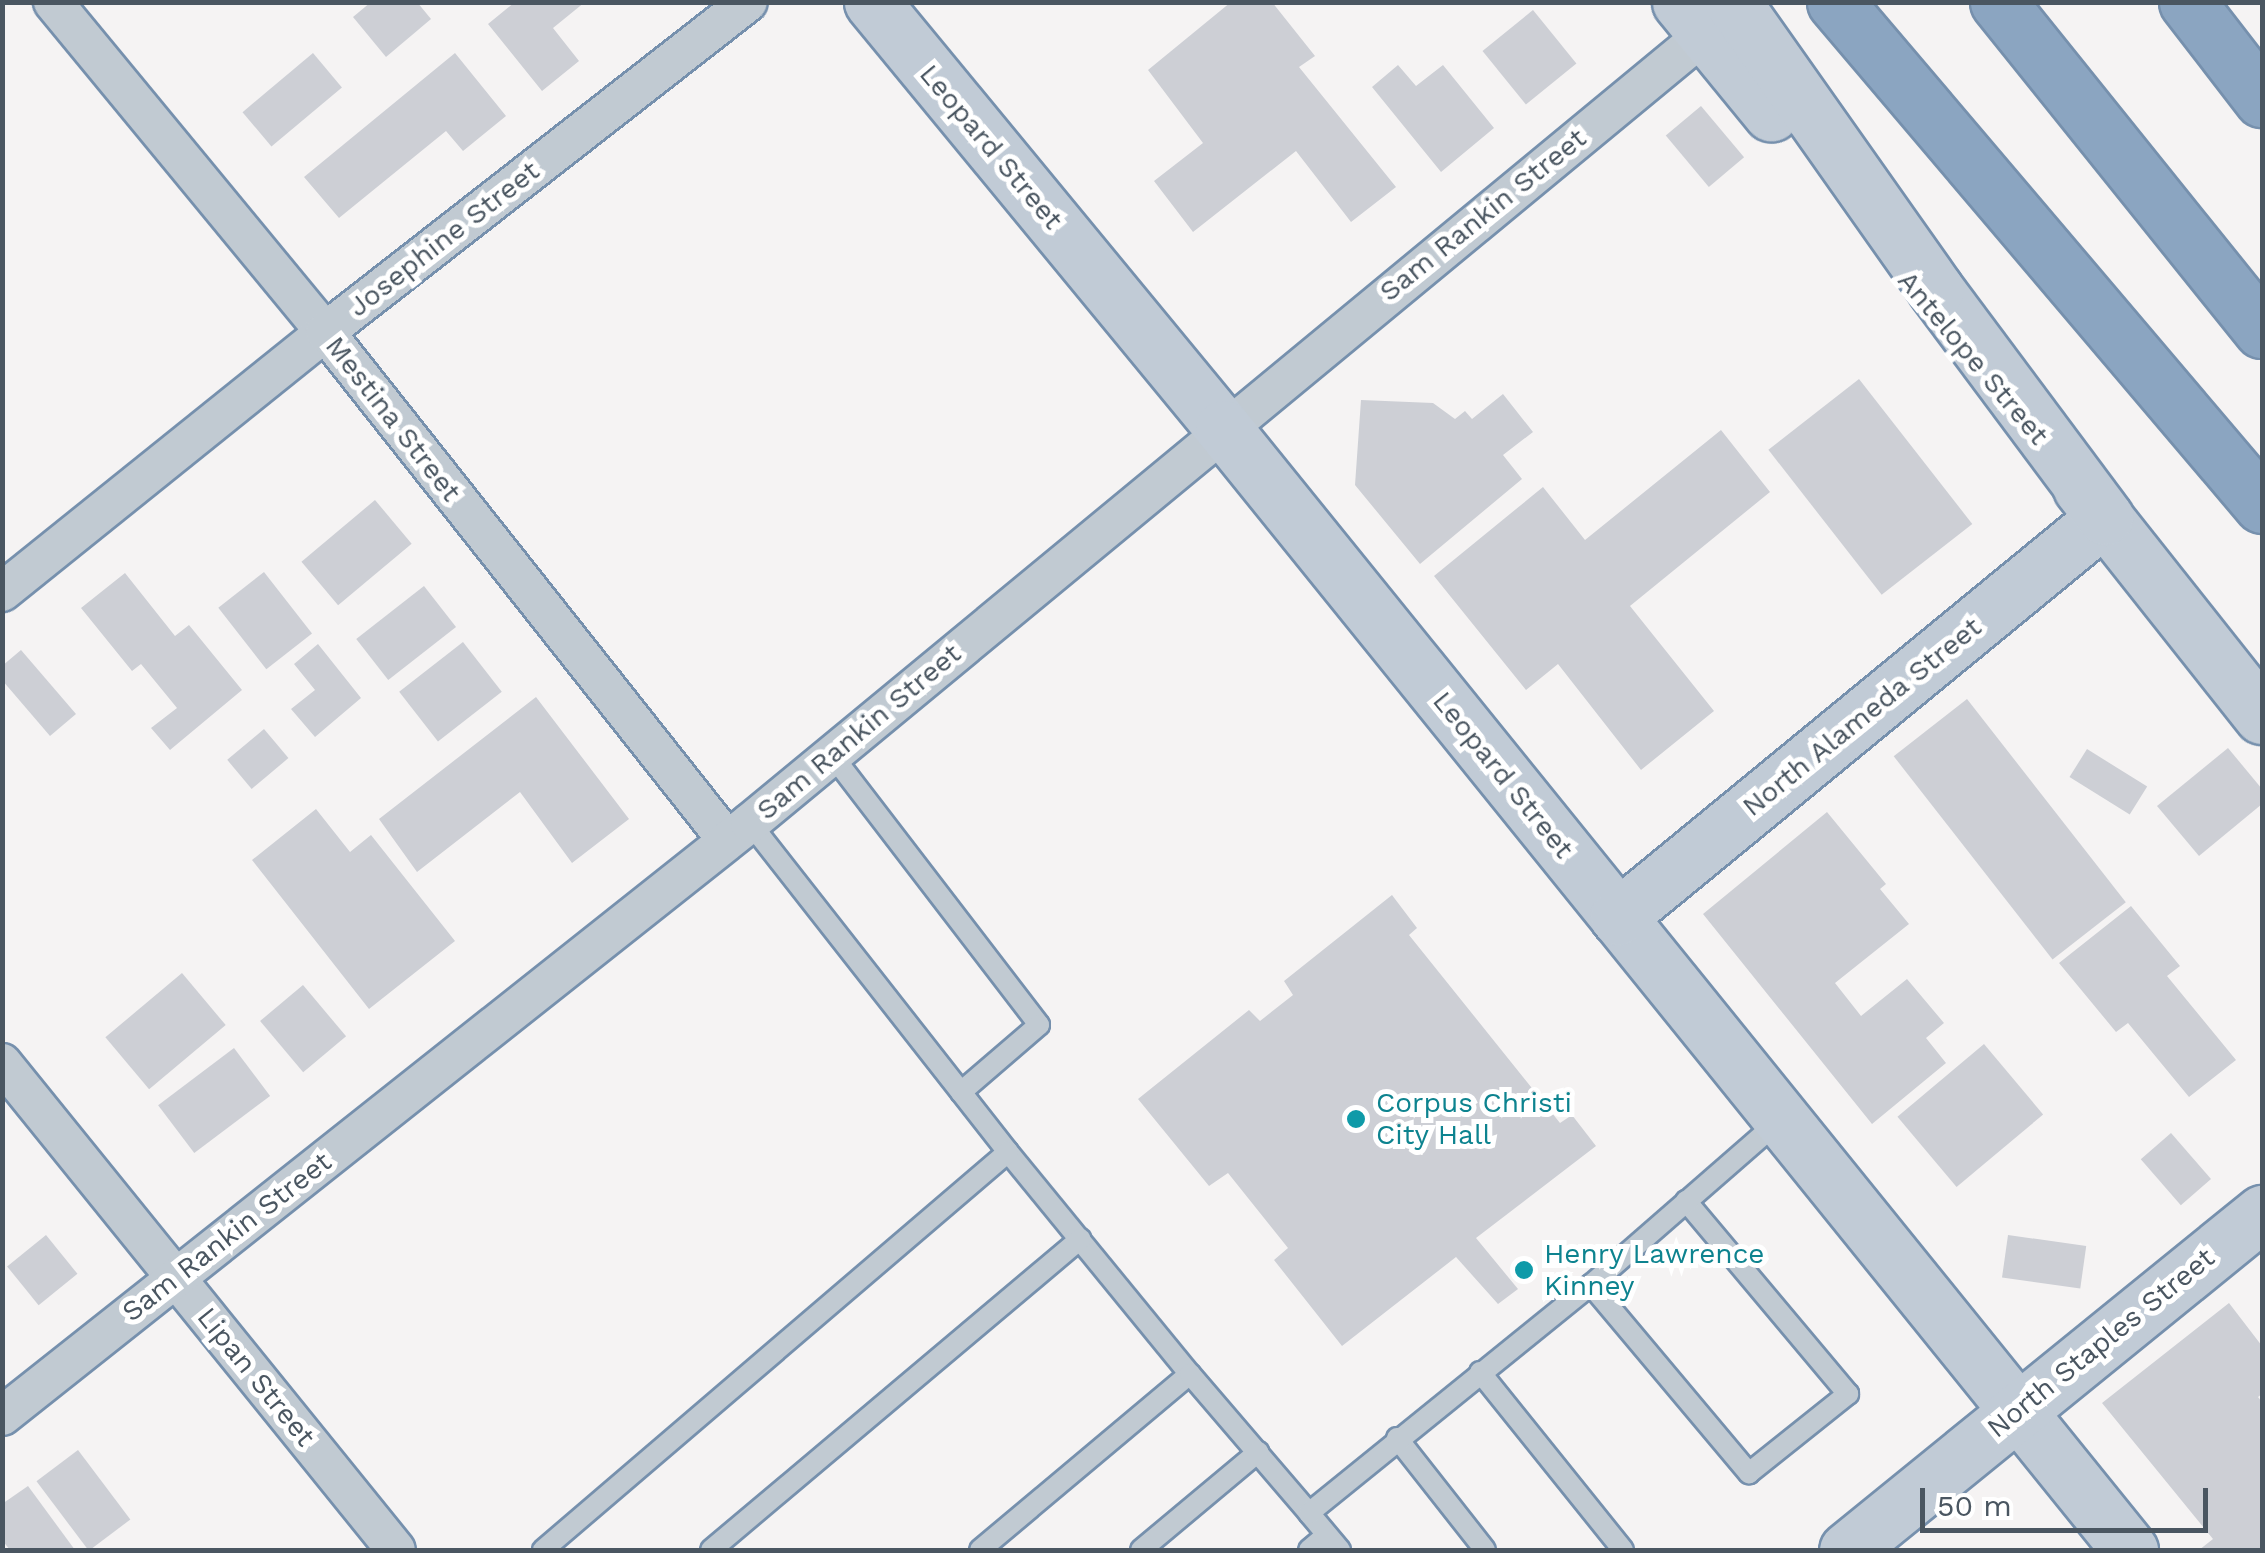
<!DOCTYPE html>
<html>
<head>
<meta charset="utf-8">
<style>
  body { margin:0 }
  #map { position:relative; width:2265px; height:1553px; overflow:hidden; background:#f5f3f3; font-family:"Work Sans",sans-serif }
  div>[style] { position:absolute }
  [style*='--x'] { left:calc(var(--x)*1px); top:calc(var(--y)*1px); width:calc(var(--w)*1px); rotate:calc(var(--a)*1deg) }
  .building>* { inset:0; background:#cdcfd5; transform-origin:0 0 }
  .roads { filter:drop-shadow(2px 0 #7690ad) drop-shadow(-2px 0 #7690ad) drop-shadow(0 2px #7690ad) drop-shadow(0 -2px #7690ad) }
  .lane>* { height:20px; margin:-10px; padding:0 10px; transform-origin:10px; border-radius:10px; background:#c1cad2 }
  .street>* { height:38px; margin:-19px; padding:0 19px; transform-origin:19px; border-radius:19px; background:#c1cad2 }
  .secondary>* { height:55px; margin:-27.5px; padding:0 27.5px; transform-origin:27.5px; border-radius:27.5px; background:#c1cbd6 }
  .highway>* { height:55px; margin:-27.5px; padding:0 27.5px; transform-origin:27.5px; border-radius:27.5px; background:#8ba5c1 }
  .dots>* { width:28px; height:28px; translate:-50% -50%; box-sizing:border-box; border:5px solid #fff; border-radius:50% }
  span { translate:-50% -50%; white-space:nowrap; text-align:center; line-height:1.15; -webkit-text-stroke:10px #fff; paint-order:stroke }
  .street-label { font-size:28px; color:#4a5661 }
  .culture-label { font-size:28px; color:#0d838f }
  .left { translate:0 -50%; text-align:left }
  .frame { position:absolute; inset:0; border:5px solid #4a5661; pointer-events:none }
  .scale { position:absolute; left:1920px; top:1488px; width:288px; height:45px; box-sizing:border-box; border:5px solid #4a5661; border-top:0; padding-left:12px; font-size:30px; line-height:35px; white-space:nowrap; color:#4a5661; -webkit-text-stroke:8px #fff; paint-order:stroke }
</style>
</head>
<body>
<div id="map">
  <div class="building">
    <div style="clip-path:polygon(371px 2px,417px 2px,431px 19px,386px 57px,353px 17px)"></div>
    <div style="clip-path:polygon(515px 2px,585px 2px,553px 28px,579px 61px,542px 91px,488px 24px)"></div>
    <div style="clip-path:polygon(1231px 2px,1272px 2px,1315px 56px,1299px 67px,1396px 187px,1351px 222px,1296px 151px,1193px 232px,1154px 181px,1203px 143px,1148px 70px)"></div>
    <div style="left:1533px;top:10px;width:69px;height:65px;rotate:51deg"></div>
    <div style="left:313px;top:53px;width:45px;height:92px;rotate:50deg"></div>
    <div style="clip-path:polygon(455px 53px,506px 116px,463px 151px,446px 131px,339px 218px,304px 177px)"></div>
    <div style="clip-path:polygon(1398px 65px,1416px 86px,1443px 65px,1494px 128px,1441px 172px,1372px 87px)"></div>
    <div style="left:1701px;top:106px;width:67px;height:46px;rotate:50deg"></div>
    <div style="left:1859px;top:379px;width:184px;height:115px;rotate:52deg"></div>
    <div style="clip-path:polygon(1503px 394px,1533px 432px,1503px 455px,1522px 479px,1420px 564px,1355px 485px,1361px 400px,1433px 403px,1455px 419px,1465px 411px,1472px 419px)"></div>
    <div style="clip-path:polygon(1721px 430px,1770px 492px,1630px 606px,1714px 711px,1641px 770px,1558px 664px,1526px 690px,1434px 576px,1543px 487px,1585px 540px)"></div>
    <div style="left:375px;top:500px;width:57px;height:96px;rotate:50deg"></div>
    <div style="left:264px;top:572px;width:78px;height:58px;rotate:52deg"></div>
    <div style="clip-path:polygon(125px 573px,175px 636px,189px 625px,242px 690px,170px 750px,151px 728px,177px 708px,141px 664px,132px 671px,81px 608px)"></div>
    <div style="left:424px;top:586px;width:52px;height:86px;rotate:52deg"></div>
    <div style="left:463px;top:642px;width:63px;height:81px;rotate:52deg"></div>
    <div style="clip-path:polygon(318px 644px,361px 698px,315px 737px,291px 709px,315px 690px,294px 664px)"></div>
    <div style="clip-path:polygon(21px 650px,76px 714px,50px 736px,2px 680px,2px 666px)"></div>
    <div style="clip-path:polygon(536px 697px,629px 819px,572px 863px,520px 792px,417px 872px,379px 819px)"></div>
    <div style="left:1967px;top:699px;width:258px;height:93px;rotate:52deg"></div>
    <div style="left:264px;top:729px;width:38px;height:48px;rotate:50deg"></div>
    <div style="clip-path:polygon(2228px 748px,2262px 789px,2262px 804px,2199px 856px,2157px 806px)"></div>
    <div style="left:2087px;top:749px;width:71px;height:33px;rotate:32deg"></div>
    <div style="clip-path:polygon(316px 809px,350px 852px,371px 835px,455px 941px,369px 1009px,252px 860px)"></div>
    <div style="clip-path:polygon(1827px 812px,1886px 884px,1880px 889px,1909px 924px,1835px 983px,1861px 1016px,1907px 979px,1944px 1023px,1926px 1038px,1946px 1063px,1872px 1124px,1703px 914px)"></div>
    <div style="clip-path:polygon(1392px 895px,1417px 928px,1409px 935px,1560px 1123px,1572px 1115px,1596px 1146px,1476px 1238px,1518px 1289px,1498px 1304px,1456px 1257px,1342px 1346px,1274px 1260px,1288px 1248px,1228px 1173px,1209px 1186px,1138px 1099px,1249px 1010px,1260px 1021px,1293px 995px,1284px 981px)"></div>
    <div style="clip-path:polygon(2131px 906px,2180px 966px,2167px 976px,2236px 1060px,2189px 1097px,2128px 1023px,2116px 1032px,2059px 963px)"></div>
    <div style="left:182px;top:973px;width:68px;height:100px;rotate:50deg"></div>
    <div style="left:303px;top:985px;width:67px;height:56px;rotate:50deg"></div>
    <div style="left:1984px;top:1044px;width:92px;height:113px;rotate:50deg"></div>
    <div style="left:234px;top:1048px;width:60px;height:95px;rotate:53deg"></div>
    <div style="left:2171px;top:1133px;width:61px;height:40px;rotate:49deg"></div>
    <div style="left:46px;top:1235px;width:50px;height:50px;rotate:51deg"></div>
    <div style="left:2008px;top:1235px;width:79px;height:43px;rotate:8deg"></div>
    <div style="clip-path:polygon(2229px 1303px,2262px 1346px,2262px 1394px,2258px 1397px,2262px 1402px,2262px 1550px,2199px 1550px,2213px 1539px,2102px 1403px)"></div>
    <div style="left:78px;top:1450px;width:87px;height:52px;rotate:53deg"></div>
    <div style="clip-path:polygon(28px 1486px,75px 1550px,10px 1550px,2px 1540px,2px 1504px)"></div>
  </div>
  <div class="roads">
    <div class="lane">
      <div style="--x:832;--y:755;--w:340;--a:52.5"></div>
      <div style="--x:1039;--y:1025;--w:103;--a:139.3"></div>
      <div style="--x:750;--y:823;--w:418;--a:51.9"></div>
      <div style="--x:1008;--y:1152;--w:287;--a:50.7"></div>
      <div style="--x:1591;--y:1285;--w:246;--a:50"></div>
      <div style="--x:1749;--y:1473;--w:127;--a:-38.6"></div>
      <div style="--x:1848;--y:1394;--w:252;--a:-130"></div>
      <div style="--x:1480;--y:1372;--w:228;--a:51.2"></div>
      <div style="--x:1397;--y:1438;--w:142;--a:51.8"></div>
      <div style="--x:543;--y:1550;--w:612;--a:-40.56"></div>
      <div style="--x:711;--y:1550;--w:483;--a:-40.1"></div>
      <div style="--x:980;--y:1550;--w:274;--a:-40"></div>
      <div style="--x:1190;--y:1374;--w:183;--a:49.4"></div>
      <div style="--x:1141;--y:1550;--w:153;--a:-39.9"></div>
      <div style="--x:1309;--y:1550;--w:23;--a:-40"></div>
      <div style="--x:1340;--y:1550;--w:48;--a:-130"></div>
      <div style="--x:1309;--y:1513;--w:363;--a:-39"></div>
      <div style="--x:1591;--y:1285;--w:249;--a:-41.1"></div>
    </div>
    <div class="street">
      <div style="--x:53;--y:2;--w:428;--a:50.5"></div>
      <div style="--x:325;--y:332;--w:648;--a:51.64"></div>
      <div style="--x:2;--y:592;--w:415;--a:-38.8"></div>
      <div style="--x:325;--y:332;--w:536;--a:-37.96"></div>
      <div style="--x:2;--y:1063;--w:626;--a:51.03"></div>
      <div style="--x:2;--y:1416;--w:955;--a:-38.41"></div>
      <div style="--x:750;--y:823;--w:1239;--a:-39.56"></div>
    </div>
    <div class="secondary">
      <div style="--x:872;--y:2;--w:552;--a:50.51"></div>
      <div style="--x:1223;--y:428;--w:1443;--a:51.05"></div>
      <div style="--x:1680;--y:2;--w:144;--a:50.7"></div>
      <div style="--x:2081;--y:488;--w:291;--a:51.6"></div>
      <div style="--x:1618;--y:917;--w:630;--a:-39.4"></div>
      <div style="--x:2105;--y:517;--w:283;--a:-126.7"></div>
      <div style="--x:1936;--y:290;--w:352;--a:-125.2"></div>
      <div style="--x:1847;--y:1550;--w:535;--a:-39.08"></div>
    </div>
    <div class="highway">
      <div style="--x:1835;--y:2;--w:660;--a:49.67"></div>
      <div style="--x:1998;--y:2;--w:421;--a:51.2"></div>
      <div style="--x:2187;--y:2;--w:123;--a:52.3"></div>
    </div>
  </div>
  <div class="dots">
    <div style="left:1356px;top:1119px;background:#0f9aa8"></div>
    <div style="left:1524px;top:1270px;background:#0f9aa8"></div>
  </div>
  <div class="street-label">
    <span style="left:991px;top:147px;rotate:50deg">Leopard Street</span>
    <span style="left:1483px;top:215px;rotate:-39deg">Sam Rankin Street</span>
    <span style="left:444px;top:239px;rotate:-38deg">Josephine Street</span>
    <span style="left:1973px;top:358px;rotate:50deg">Antelope Street</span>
    <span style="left:393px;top:419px;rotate:52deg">Mestina Street</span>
    <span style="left:1862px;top:717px;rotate:-39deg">North Alameda Street</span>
    <span style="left:859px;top:732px;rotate:-40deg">Sam Rankin Street</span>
    <span style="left:1503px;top:775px;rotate:51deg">Leopard Street</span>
    <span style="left:227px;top:1237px;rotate:-38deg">Sam Rankin Street</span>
    <span style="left:2101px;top:1343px;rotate:-39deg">North Staples Street</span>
    <span style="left:256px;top:1377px;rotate:51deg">Lipan Street</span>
  </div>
  <div class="culture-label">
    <span class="left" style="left:1376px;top:1119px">Corpus Christi<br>City Hall</span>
    <span class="left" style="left:1544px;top:1270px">Henry Lawrence<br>Kinney</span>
  </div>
  <div class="frame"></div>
  <div class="scale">50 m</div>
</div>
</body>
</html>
